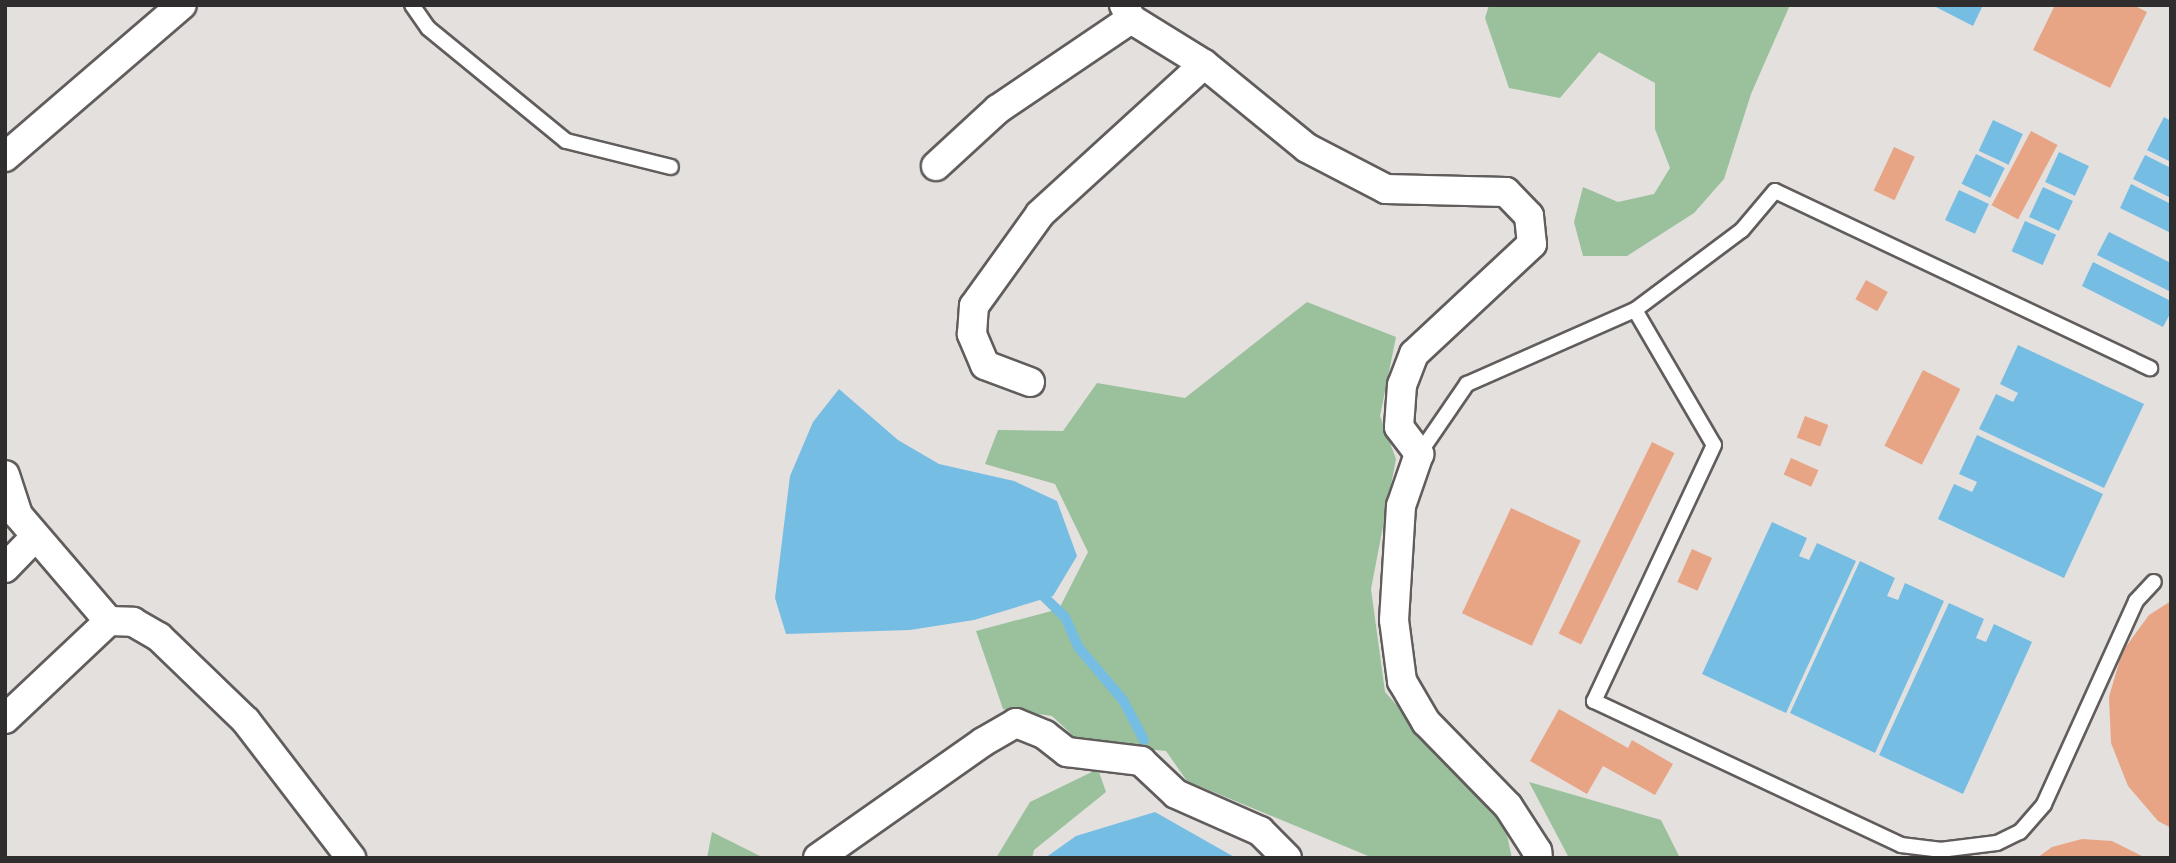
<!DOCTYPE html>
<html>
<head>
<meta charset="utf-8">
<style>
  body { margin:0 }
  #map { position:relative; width:2176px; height:863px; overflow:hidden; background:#e4e0de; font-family:Helvetica,sans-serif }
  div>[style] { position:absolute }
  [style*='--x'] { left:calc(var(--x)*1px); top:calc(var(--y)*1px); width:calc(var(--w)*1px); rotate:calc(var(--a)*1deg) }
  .green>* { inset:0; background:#9ac19c }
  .water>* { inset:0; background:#76bde4; transform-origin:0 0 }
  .stream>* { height:10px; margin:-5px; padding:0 5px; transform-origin:5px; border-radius:5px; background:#76bde4 }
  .building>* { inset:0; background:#e8a585; transform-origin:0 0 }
  .roads { filter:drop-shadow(2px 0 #615d5c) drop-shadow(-2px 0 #615d5c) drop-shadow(0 2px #615d5c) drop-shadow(0 -2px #615d5c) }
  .service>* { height:14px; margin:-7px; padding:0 7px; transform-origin:7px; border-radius:7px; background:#fff }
  .minor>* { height:28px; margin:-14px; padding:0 14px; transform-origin:14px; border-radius:14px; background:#fff }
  span { translate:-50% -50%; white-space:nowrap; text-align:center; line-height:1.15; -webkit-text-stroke:7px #e4e0de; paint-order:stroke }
  .frame { position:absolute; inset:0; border:7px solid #2f2d2d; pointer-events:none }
</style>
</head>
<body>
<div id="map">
  <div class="green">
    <div style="clip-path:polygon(1489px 5px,1790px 5px,1751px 94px,1724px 179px,1694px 213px,1627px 256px,1583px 256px,1574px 222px,1583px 187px,1618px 202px,1654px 194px,1670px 168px,1655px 129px,1655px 83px,1599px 52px,1560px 98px,1509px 88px,1485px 18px)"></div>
    <div style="clip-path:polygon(1307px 302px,1396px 337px,1380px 416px,1396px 459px,1371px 589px,1385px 692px,1505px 826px,1512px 858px,1373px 858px,1187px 781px,1166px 751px,1080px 742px,1052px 716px,1003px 709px,976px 631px,1059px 609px,1088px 552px,1055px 484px,985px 464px,998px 430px,1063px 431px,1097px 383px,1185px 398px)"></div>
    <div style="clip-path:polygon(1098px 769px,1106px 792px,1034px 850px,1032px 858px,996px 858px,1030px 802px)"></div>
    <div style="clip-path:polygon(1529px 782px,1661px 820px,1680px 858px,1569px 858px)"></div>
    <div style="clip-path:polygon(712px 832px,764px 858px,707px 858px)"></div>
  </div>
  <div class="water">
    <div style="clip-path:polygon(1932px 5px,1983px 5px,1973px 26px)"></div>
    <div style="clip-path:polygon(2164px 117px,2171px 121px,2171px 162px,2147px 150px)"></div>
    <div style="left:1993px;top:120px;width:33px;height:34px;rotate:25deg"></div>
    <div style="left:2059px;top:152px;width:33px;height:33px;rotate:25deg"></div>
    <div style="left:1976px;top:154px;width:32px;height:33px;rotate:26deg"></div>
    <div style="clip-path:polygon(2145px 155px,2171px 168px,2171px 198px,2133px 179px)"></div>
    <div style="clip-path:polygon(2131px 184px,2171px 204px,2171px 233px,2120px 208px)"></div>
    <div style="left:2043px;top:187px;width:33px;height:33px;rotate:25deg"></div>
    <div style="left:1959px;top:190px;width:33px;height:33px;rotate:25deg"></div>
    <div style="left:2025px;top:221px;width:34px;height:33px;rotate:24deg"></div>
    <div style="clip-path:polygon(2109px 232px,2171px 263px,2171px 292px,2097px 255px)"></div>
    <div style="clip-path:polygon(2093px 262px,2171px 301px,2171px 312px,2163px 327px,2082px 286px)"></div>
    <div style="clip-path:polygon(2018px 345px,2144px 404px,2104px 488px,1979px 429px,1996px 394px,2013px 402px,2018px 393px,2000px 384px)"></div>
    <div style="clip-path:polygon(839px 389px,898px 440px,939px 464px,1014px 481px,1057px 501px,1077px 556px,1053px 596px,974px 620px,910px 630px,786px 634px,775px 598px,790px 476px,813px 422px)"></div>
    <div style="clip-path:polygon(1977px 435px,2103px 494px,2064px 578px,1938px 519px,1954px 484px,1972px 492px,1977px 482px,1959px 474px)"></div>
    <div style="clip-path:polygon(1772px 522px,1807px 538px,1799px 556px,1809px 560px,1817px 543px,1856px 561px,1786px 713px,1702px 674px)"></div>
    <div style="clip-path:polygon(1860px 561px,1895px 578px,1887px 596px,1898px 600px,1905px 583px,1944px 601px,1875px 753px,1790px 713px)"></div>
    <div style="clip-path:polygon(1949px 603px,1984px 619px,1976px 638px,1986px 642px,1994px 624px,2032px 642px,1963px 794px,1879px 755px)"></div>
    <div style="clip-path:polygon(1155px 812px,1236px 858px,1045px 858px,1076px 836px)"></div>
  </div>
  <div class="stream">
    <div style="--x:1037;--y:590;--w:39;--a:44"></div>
    <div style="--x:1065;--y:617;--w:34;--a:66"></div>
    <div style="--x:1079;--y:648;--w:68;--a:49.8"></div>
    <div style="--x:1123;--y:700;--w:45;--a:62.3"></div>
  </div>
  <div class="building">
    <div style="clip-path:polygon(2055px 5px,2133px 5px,2147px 12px,2110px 88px,2033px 50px)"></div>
    <div style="left:2031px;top:131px;width:30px;height:84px;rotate:28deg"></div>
    <div style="left:1894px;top:147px;width:23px;height:48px;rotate:25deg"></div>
    <div style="left:1866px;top:280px;width:25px;height:22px;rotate:29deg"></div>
    <div style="left:1923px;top:370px;width:42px;height:85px;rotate:27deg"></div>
    <div style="left:1805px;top:416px;width:25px;height:23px;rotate:21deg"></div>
    <div style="left:1652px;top:442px;width:25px;height:213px;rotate:26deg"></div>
    <div style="left:1791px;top:458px;width:30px;height:18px;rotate:24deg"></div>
    <div style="left:1511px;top:508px;width:77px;height:116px;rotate:25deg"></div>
    <div style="left:1692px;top:549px;width:22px;height:36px;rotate:24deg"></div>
    <div style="clip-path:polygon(2171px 601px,2171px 828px,2158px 821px,2128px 786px,2111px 743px,2109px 697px,2122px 652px,2149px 615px)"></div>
    <div style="clip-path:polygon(1559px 709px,1628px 748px,1632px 740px,1673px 764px,1655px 795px,1603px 766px,1587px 794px,1530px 761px)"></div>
    <div style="clip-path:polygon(2082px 839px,2112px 841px,2146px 858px,2037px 858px,2052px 847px)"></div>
  </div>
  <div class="roads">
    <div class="service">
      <div style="--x:412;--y:5;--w:28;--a:55"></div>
      <div style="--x:428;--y:28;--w:178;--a:39.3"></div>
      <div style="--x:566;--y:141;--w:108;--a:13.9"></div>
      <div style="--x:1635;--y:310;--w:156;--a:59.7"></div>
      <div style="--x:1714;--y:445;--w:283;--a:115.1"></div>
      <div style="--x:1594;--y:701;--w:339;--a:25.1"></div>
      <div style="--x:1901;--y:845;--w:39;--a:7"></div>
      <div style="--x:1940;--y:850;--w:57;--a:-7"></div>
      <div style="--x:1997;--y:843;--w:25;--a:-26"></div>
      <div style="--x:2020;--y:832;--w:37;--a:-49"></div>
      <div style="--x:2044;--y:804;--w:223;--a:-65.6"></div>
      <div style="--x:2136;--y:601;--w:26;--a:-47"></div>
      <div style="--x:1419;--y:454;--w:85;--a:-55.6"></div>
      <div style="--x:1467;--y:384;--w:184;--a:-23.8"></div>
      <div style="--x:1635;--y:310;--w:134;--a:-36.8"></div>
      <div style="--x:1742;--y:230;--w:51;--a:-49.8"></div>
      <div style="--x:1775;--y:191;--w:415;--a:25.3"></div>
    </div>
    <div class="minor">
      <div style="--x:1124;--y:5;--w:16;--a:63"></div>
      <div style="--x:1131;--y:19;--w:86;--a:31.7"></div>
      <div style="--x:1204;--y:64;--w:133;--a:39.2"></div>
      <div style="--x:1307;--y:148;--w:89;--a:27.4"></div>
      <div style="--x:1386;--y:189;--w:120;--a:1.4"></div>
      <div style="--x:1506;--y:192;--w:33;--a:46"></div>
      <div style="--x:1529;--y:216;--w:28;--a:84"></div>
      <div style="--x:1532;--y:244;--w:161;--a:137"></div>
      <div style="--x:1414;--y:354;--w:33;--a:111"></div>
      <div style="--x:1402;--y:385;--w:42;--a:94.1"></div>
      <div style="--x:1399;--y:427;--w:34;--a:53"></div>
      <div style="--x:1419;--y:454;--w:55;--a:109.1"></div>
      <div style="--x:1401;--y:506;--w:114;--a:93.5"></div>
      <div style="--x:1394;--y:620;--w:62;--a:82.5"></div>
      <div style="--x:1402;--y:681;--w:48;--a:59.7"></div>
      <div style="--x:1426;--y:722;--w:117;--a:45.7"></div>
      <div style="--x:1508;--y:806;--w:54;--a:57.2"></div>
      <div style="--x:1537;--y:851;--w:7;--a:82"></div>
      <div style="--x:5;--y:157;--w:233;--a:-40.7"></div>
      <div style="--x:936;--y:166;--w:84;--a:-42.6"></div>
      <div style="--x:998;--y:109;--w:161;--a:-34.1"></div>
      <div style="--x:1030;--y:382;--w:48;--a:-159.3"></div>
      <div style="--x:985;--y:365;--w:34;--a:-113"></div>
      <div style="--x:972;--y:334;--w:28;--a:-86"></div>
      <div style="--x:974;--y:306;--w:113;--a:-54.3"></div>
      <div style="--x:1040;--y:214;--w:222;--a:-42.4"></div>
      <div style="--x:5;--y:475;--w:42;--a:72"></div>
      <div style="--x:18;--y:515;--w:140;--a:49.4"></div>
      <div style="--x:109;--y:621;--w:24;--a:2"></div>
      <div style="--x:133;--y:622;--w:30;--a:30"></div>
      <div style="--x:159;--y:637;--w:121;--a:44"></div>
      <div style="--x:246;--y:721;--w:173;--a:52.5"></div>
      <div style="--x:5;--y:568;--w:43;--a:-45.9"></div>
      <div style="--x:5;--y:719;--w:143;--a:-43.3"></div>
      <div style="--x:818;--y:858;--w:202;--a:-35.1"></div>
      <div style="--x:983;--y:742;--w:38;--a:-30"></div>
      <div style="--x:1016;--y:723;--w:31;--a:22"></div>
      <div style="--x:1045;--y:735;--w:28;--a:38"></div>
      <div style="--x:1067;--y:752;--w:75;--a:6.9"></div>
      <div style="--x:1141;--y:761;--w:48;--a:43.3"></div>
      <div style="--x:1176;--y:794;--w:92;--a:23.8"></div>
      <div style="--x:1260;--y:831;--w:38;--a:45"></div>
    </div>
  </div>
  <div class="frame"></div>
</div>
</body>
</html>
